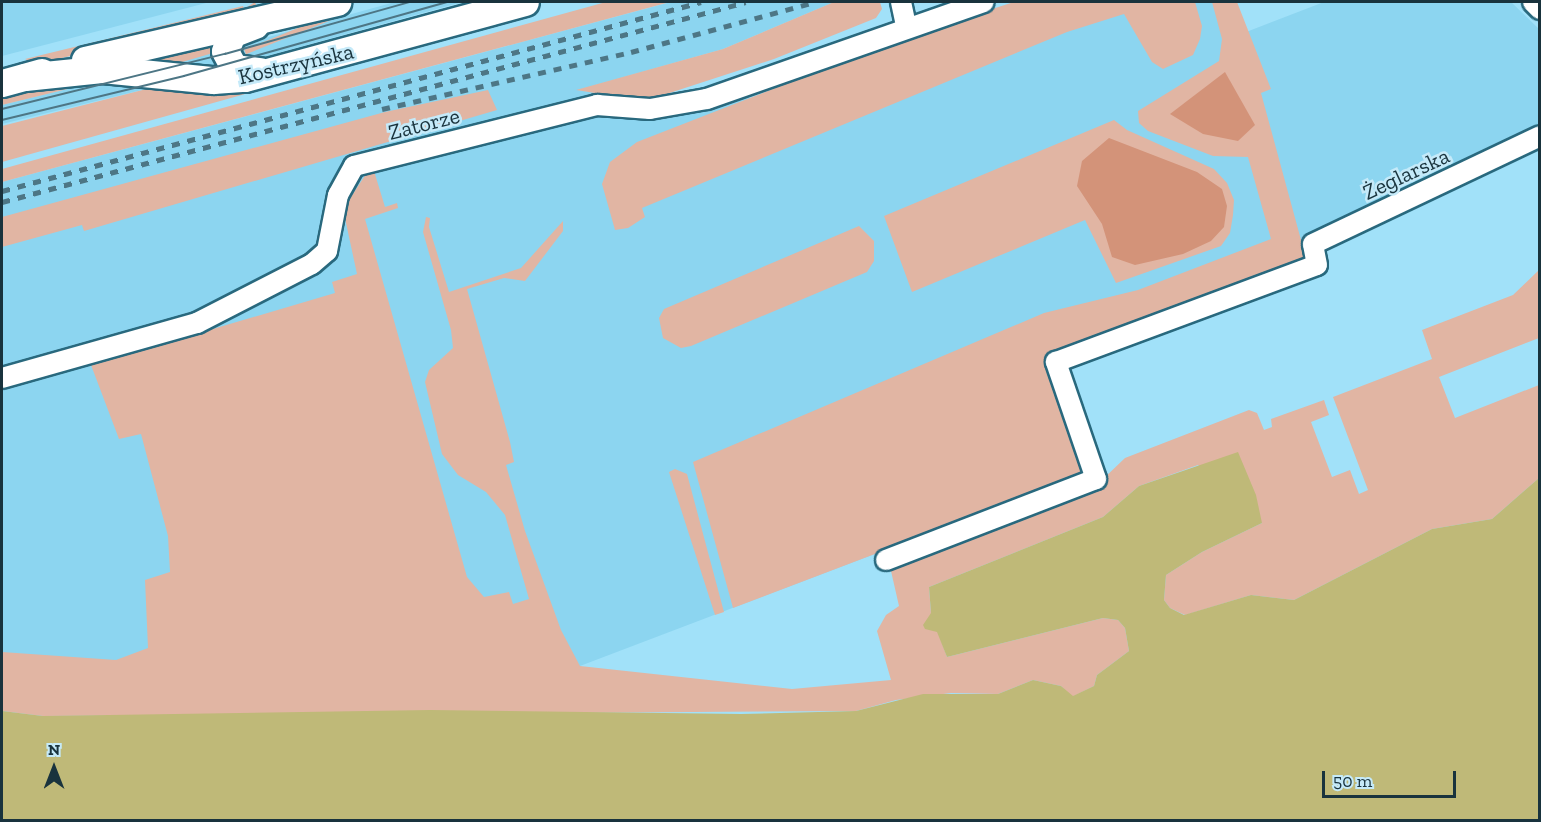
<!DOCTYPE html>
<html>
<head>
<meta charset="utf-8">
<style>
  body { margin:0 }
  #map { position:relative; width:1541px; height:822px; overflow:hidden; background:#a1e1f9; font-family:"Zilla Slab",serif }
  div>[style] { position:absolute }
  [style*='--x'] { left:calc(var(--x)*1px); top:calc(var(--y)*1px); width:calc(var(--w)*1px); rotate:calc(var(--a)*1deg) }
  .built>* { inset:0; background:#8cd5f0 }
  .green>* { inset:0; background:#e1b5a3; transform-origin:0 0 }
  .forest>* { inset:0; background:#d39379 }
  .water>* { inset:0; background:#bfb978 }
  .roads { filter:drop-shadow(2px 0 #29697e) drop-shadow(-2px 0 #29697e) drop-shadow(0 2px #29697e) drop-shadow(0 -2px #29697e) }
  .street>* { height:20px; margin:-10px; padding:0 10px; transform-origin:10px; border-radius:10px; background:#fff }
  .secondary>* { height:27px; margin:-13.5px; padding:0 13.5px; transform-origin:13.5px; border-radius:13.5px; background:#fff }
  .tram>* { height:1.5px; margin:-0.75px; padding:0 0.75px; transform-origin:0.75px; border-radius:0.75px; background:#4d7685 }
  .rail>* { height:4.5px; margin-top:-2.25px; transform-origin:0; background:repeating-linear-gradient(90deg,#4d7685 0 8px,transparent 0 16px) }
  span { translate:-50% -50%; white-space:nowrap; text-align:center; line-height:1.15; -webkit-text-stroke:5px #c5eaf9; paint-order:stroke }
  .street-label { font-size:22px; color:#19333d }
  .frame { position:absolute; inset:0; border:3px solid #19333d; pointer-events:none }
  .north { position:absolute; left:24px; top:738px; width:60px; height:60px; -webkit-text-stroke:4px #c5eaf9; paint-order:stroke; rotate:0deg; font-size:16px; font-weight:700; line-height:24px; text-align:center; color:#19333d }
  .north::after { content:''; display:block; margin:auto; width:21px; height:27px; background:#19333d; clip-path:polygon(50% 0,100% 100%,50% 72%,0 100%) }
  .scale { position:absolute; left:1322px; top:771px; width:134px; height:27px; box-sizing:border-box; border:3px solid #19333d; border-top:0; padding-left:8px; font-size:18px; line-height:21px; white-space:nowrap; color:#19333d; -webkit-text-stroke:4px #c5eaf9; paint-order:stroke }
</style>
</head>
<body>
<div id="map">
  <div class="built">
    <div style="clip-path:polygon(2px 2px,210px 2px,2px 56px)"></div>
    <div style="clip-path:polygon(395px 2px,462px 2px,162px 85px,2px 124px,2px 105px,182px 61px)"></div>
    <div style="clip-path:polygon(671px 2px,834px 2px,723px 49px,578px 90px,645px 101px,755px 98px,1024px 2px,1231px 2px,1241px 34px,1324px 2px,1511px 2px,1539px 29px,1540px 126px,1537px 133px,1302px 242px,1307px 262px,1045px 355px,1085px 474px,580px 666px,2px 673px,2px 182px)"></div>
  </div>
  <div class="green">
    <div style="clip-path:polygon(255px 2px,258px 11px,37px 64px,25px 59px,243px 6px,244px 9px)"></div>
    <div style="clip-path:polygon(606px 2px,670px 2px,2px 182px,2px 169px)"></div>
    <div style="clip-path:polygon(834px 2px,880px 2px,882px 9px,876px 18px,774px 59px,645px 101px,576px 90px,723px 49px)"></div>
    <div style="clip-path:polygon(1014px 2px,1195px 2px,1202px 26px,1200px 39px,1193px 55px,1163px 69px,1152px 62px,1124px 14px,1067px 32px,642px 208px,645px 217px,628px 228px,615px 230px,602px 184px,610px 162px,637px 142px,914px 34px)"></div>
    <div style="clip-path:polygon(1212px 2px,1237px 2px,1271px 89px,1261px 93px,1307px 262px,1045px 355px,1085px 474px,733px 608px,693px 462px,1044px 313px,1138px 290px,1271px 239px,1248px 157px,1213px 156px,1148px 131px,1139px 123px,1138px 111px,1219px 61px,1222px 39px)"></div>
    <div style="left:335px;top:13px;width:5px;height:98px;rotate:68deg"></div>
    <div style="clip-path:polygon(214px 37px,213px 53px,172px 65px,125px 58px)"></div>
    <div style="clip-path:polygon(125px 75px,2px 105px,2px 95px,60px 81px)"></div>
    <div style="clip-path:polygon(285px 81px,285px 83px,2px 162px,2px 126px,162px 85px)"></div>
    <div style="clip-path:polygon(488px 90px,497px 110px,84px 231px,82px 225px,2px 247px,2px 217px,385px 112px)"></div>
    <div style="clip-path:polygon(1114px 120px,1127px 130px,1214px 169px,1227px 183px,1234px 200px,1233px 215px,1230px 233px,1221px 246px,1116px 283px,1085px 220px,912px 292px,884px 216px)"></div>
    <div style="clip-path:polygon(374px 171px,385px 207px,397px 203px,398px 208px,365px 219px,467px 577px,484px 597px,509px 592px,513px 604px,529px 599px,505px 515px,486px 492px,458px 475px,442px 454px,425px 382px,429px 370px,453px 348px,451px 330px,423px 232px,426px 217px,430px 218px,429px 227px,449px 292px,521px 268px,563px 221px,563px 231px,525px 281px,504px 278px,467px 289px,510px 442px,514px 462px,506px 465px,525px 531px,561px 630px,580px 666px,792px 689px,891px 680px,877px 631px,886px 615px,899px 606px,891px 571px,896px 562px,1101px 481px,1125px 458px,1249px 410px,1257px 413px,1264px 430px,1272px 427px,1271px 419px,1324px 400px,1329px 415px,1311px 422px,1332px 477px,1350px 470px,1359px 494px,1368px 490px,1333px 397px,1432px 359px,1422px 330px,1513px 295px,1539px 270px,1539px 338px,1439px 377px,1455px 418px,1539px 385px,1539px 478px,1492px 519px,1432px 529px,1294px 600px,1251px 595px,1185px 615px,1170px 608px,1164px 600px,1166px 575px,1202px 552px,1262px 523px,1198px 465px,1139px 486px,1103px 517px,929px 587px,931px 613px,947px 657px,1103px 618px,1118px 620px,1125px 628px,1129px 651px,1097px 675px,1094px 686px,1072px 697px,1061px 686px,1033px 680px,998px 694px,951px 693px,896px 700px,856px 711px,43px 716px,2px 711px,2px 652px,116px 660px,148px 648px,145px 580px,170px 572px,168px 536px,141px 434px,119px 439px,91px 365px,335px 293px,332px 282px,357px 274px,343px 209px,366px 174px)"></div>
    <div style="clip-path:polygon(859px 226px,874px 241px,874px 261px,867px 272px,691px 346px,681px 348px,663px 338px,659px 318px,664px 309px)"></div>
    <div style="clip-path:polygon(675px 469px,687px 474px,724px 612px,715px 615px,669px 472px)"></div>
  </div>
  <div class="forest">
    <div style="clip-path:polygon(1225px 72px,1255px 125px,1238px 141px,1203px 134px,1170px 114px)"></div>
    <div style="clip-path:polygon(1109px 138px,1197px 172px,1222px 189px,1227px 206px,1224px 227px,1211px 241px,1183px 254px,1135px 265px,1112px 257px,1102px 224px,1077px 186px,1082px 161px)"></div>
  </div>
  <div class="water">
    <div style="clip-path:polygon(1238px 452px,1256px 495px,1262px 523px,1202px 552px,1166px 575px,1164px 600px,1170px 608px,1184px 615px,1251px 595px,1294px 600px,1432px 529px,1492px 519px,1539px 478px,1539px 820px,2px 820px,2px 711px,43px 716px,430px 710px,741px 714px,856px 711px,923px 694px,998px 694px,1033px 680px,1061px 686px,1073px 696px,1094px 686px,1097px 675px,1129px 651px,1125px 628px,1118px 620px,1103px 618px,947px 657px,937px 632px,925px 629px,923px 625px,931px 613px,929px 587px,1103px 517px,1139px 486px)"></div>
  </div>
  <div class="roads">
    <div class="street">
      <div style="--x:901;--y:2;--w:25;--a:78"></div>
      <div style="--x:1533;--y:2;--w:10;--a:45"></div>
      <div style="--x:2;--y:378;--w:203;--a:-15.8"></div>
      <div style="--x:197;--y:323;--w:129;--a:-27.2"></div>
      <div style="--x:312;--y:264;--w:20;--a:-41"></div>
      <div style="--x:327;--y:251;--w:57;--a:-78.9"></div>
      <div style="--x:338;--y:195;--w:33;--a:-61"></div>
      <div style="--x:354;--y:166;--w:251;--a:-14.1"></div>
      <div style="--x:597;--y:105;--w:53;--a:4.3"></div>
      <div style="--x:650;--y:109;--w:58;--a:-10"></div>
      <div style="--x:707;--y:99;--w:293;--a:-19.3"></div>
      <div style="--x:886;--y:560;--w:225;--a:-21.1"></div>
      <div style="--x:1096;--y:479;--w:124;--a:-108.9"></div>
      <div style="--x:1056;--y:362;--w:278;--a:-20.4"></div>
      <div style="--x:1317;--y:265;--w:21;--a:-101"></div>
      <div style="--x:1313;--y:244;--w:251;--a:-25.4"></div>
    </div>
    <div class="secondary">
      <div style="--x:255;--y:25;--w:25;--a:159"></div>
      <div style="--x:232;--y:34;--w:18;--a:112"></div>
      <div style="--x:225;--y:51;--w:19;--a:62"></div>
      <div style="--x:234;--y:68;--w:26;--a:7"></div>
      <div style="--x:85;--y:60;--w:259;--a:-13"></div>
      <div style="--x:25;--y:77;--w:77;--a:-5.9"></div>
      <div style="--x:102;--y:69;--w:112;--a:5.7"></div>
      <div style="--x:213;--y:80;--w:32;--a:-4"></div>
      <div style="--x:245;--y:78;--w:290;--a:-15.2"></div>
      <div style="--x:2;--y:83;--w:41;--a:-15.4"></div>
    </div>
  </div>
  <div class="tram">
    <div style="--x:2;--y:109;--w:230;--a:-13.9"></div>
    <div style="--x:225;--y:54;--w:192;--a:-15.7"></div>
    <div style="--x:2;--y:120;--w:187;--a:-13.6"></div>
    <div style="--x:184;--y:76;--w:273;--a:-15.7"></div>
  </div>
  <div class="rail">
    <div style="--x:382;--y:109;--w:255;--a:-12.9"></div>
    <div style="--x:631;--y:52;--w:191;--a:-15.2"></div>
    <div style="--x:2;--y:191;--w:724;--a:-15.13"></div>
    <div style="--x:2;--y:202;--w:770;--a:-15.05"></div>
  </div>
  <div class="street-label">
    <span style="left:296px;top:64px;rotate:-13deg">Kostrzyńska</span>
    <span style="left:424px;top:124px;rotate:-14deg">Zatorze</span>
    <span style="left:1406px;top:174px;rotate:-25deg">Żeglarska</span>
  </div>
  <div class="frame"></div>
  <div class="north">N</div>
  <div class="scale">50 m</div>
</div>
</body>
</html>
